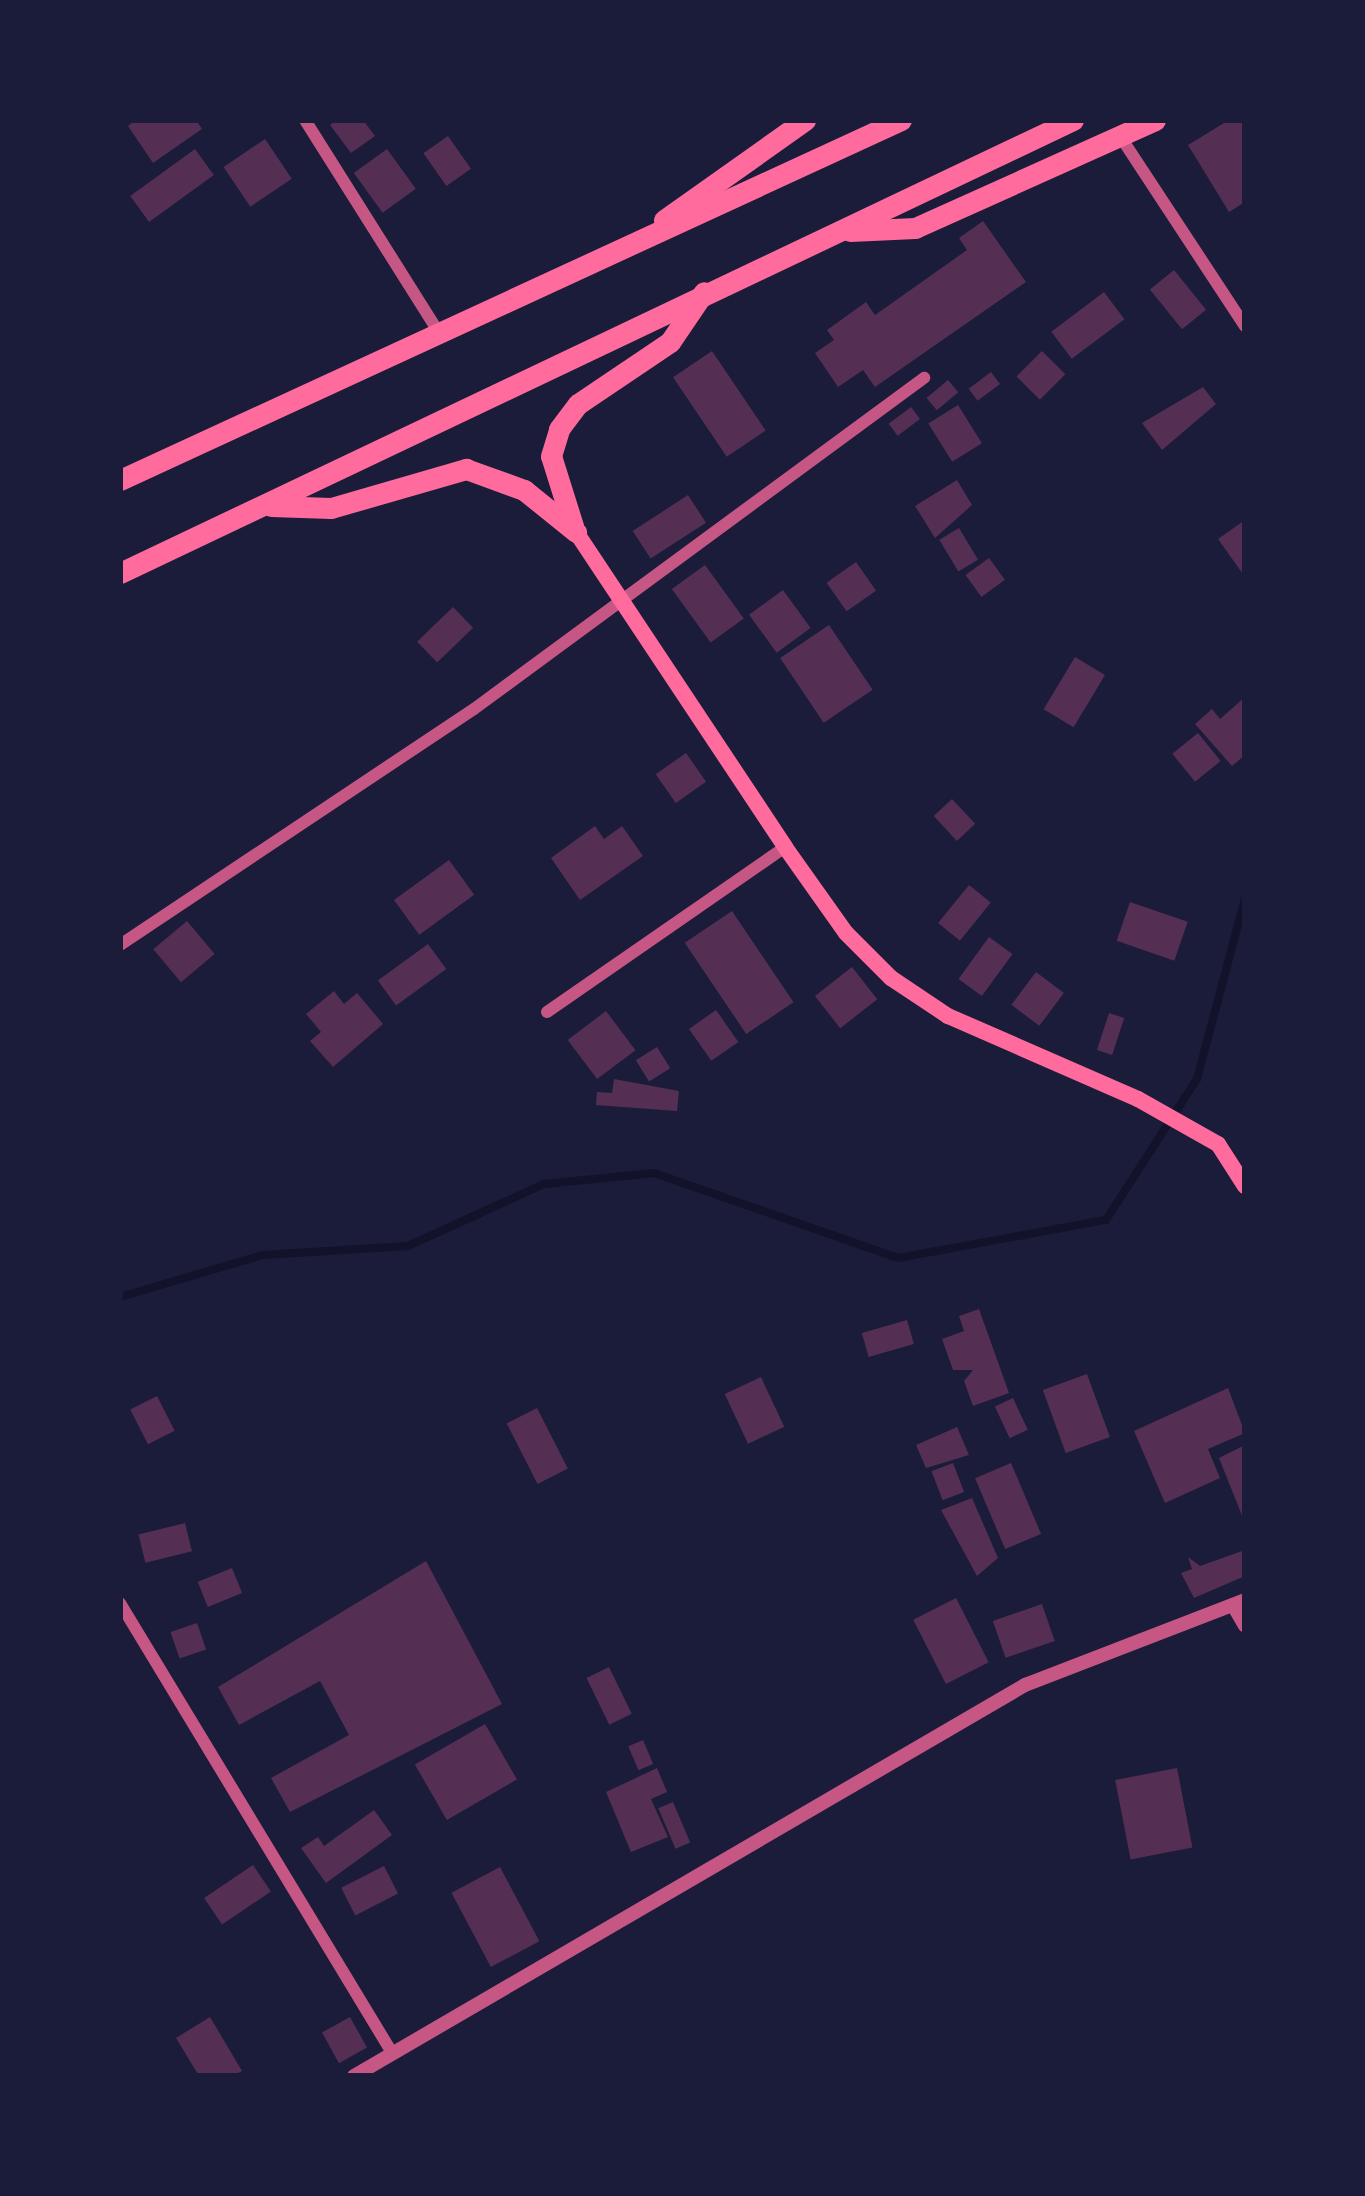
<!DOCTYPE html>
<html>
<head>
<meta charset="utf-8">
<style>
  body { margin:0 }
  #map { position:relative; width:1365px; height:2196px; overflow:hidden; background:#1b1b3a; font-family:"PT Sans Narrow",sans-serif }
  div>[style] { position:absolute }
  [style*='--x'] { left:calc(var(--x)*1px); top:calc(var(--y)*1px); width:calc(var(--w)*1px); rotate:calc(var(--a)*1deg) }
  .stream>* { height:8px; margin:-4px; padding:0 4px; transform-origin:4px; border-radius:4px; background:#12122b }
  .building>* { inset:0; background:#542f53; transform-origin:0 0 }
  .minor>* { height:12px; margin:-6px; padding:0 6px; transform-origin:6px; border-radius:6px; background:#c65784 }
  .tertiary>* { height:14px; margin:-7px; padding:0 7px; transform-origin:7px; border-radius:7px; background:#c65784 }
  .secondary>* { height:16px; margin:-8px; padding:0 8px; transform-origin:8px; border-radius:8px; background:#ff6b9d }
  .motorway>* { height:21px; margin:-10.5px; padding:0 10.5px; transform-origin:10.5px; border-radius:10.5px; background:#ff6b9d }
  span { translate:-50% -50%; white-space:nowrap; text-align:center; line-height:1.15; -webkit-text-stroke:9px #1b1b3a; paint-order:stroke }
  .frame { position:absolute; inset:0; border:123px solid #1b1b3a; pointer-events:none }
</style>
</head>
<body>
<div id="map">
  <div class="stream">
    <div style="--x:120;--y:1297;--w:149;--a:-16.4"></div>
    <div style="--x:263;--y:1255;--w:145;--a:-3.6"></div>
    <div style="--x:408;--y:1246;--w:149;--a:-24.5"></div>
    <div style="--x:544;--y:1184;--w:111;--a:-5.7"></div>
    <div style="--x:654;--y:1173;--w:258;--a:19.2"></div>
    <div style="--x:898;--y:1258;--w:211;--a:-10.4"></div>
    <div style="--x:1106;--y:1220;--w:168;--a:-57.2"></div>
    <div style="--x:1197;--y:1079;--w:186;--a:-75.1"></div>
  </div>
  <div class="building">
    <div style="clip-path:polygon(136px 120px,196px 120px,202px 129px,153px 163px,128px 126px)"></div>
    <div style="clip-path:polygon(337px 120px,363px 120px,375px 136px,351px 153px,330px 125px)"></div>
    <div style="clip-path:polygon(1229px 120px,1245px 120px,1245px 202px,1229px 212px,1188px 145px)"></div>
    <div style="left:448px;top:136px;width:40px;height:30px;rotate:55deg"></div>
    <div style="left:265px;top:139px;width:48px;height:50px;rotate:56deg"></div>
    <div style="left:195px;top:149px;width:32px;height:80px;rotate:54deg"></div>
    <div style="left:387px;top:149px;width:49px;height:41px;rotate:54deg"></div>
    <div style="clip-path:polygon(983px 221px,1026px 282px,875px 387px,863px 370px,838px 387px,815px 353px,834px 340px,827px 330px,866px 302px,875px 315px,967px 250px,959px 238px)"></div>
    <div style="left:1174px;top:270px;width:51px;height:31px;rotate:51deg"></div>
    <div style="left:1104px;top:292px;width:34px;height:66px;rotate:53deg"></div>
    <div style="left:712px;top:351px;width:96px;height:47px;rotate:56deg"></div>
    <div style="left:1042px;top:351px;width:33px;height:36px;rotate:45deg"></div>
    <div style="left:991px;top:372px;width:15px;height:28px;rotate:53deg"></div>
    <div style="left:948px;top:380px;width:16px;height:28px;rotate:50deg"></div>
    <div style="clip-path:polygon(1203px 387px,1216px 404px,1162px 450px,1142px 423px)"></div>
    <div style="left:958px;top:405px;width:45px;height:35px;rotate:58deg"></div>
    <div style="left:911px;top:407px;width:15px;height:28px;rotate:53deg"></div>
    <div style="clip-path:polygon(957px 480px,972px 505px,935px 538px,915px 506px)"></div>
    <div style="left:688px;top:495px;width:33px;height:66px;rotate:57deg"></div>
    <div style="clip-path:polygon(1245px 520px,1245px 577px,1218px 539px)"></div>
    <div style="left:959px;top:528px;width:37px;height:23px;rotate:59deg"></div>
    <div style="left:989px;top:558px;width:27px;height:29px;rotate:54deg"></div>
    <div style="left:856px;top:562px;width:35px;height:36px;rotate:55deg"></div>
    <div style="left:705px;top:565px;width:66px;height:41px;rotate:54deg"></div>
    <div style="left:783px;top:590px;width:47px;height:42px;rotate:54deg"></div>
    <div style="left:453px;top:607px;width:29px;height:50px;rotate:46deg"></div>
    <div style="left:829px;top:625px;width:78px;height:59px;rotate:56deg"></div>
    <div style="left:1075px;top:657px;width:35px;height:61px;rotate:31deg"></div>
    <div style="clip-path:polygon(1245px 697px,1245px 755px,1232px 766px,1195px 724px,1212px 709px,1220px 719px)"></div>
    <div style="left:1198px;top:733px;width:36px;height:33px;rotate:51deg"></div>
    <div style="left:686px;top:753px;width:35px;height:37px;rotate:55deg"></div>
    <div style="left:952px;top:799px;width:34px;height:25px;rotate:47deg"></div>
    <div style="clip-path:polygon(595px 826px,604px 839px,622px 826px,643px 856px,580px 900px,551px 858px)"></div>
    <div style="left:449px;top:860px;width:43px;height:68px;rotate:54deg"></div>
    <div style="left:969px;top:885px;width:28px;height:49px;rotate:39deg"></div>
    <div style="left:1130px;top:902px;width:61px;height:41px;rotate:19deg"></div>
    <div style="left:732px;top:911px;width:110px;height:57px;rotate:56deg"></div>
    <div style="left:187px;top:921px;width:43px;height:44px;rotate:50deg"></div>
    <div style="left:989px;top:937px;width:29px;height:52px;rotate:36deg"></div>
    <div style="left:428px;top:944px;width:31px;height:62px;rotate:54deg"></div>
    <div style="left:852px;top:967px;width:41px;height:47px;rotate:52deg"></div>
    <div style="left:1036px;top:972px;width:35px;height:41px;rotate:37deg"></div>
    <div style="clip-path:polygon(334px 991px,344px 1004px,357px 993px,383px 1024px,333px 1067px,310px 1041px,321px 1032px,306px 1014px)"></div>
    <div style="left:716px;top:1010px;width:39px;height:33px;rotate:55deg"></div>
    <div style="left:606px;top:1011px;width:49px;height:48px;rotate:53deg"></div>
    <div style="left:1109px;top:1013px;width:16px;height:39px;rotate:18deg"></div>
    <div style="left:657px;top:1047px;width:25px;height:25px;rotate:58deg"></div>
    <div style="clip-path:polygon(614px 1079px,679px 1091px,677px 1111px,596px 1105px,597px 1092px,612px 1093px)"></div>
    <div style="clip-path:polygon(979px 1309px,1009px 1393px,973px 1406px,964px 1381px,973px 1370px,953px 1370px,942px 1339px,964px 1331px,959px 1316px)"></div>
    <div style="left:907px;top:1320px;width:25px;height:47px;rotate:74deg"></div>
    <div style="left:1087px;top:1374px;width:67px;height:47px;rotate:70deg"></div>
    <div style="left:761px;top:1377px;width:55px;height:40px;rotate:65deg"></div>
    <div style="clip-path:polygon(1228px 1388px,1245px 1433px,1208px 1449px,1220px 1478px,1165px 1503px,1134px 1431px)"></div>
    <div style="left:157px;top:1396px;width:39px;height:30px;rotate:63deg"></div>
    <div style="left:1013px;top:1398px;width:35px;height:20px;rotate:65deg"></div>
    <div style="left:537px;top:1408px;width:68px;height:34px;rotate:63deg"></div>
    <div style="clip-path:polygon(957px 1427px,969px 1455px,926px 1468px,916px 1445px)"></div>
    <div style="clip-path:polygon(1245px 1445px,1245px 1523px,1219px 1458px)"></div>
    <div style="left:953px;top:1463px;width:31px;height:23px;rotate:69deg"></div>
    <div style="left:1011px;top:1463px;width:77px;height:39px;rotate:67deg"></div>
    <div style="clip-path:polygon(972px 1498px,998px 1558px,977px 1576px,941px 1510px)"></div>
    <div style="left:185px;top:1523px;width:29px;height:48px;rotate:76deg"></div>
    <div style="clip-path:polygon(1245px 1550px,1245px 1576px,1194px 1598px,1181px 1573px,1192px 1569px,1188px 1557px,1200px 1566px)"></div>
    <div style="clip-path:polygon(426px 1561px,502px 1704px,290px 1812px,271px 1778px,349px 1735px,320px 1681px,239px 1725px,218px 1687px)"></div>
    <div style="left:232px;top:1568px;width:27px;height:37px;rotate:68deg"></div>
    <div style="left:956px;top:1598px;width:72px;height:48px;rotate:63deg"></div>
    <div style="left:1042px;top:1604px;width:39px;height:52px;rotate:71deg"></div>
    <div style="left:197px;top:1623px;width:28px;height:28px;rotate:71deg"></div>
    <div style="left:609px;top:1667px;width:52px;height:25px;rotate:64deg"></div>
    <div style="left:485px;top:1724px;width:64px;height:81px;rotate:60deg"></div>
    <div style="left:643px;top:1740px;width:26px;height:16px;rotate:67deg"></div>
    <div style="clip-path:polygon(657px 1768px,667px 1792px,651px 1799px,668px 1837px,631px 1852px,606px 1792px)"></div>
    <div style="left:1177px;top:1768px;width:81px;height:63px;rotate:79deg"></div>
    <div style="left:673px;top:1802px;width:44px;height:16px;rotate:67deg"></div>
    <div style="clip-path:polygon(374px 1810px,392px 1835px,326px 1883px,301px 1848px,318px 1837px,324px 1846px)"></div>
    <div style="left:253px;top:1865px;width:32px;height:59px;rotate:56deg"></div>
    <div style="left:384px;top:1866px;width:31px;height:48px;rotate:63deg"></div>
    <div style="left:500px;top:1867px;width:84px;height:55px;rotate:62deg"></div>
    <div style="clip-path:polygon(210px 2017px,242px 2071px,233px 2076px,199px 2076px,176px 2038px)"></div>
    <div style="left:350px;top:2017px;width:35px;height:32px;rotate:61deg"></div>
  </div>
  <div class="minor">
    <div style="--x:305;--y:120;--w:248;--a:57.8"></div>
    <div style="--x:1122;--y:139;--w:224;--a:56.7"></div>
    <div style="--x:120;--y:945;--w:425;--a:-33.7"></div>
    <div style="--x:474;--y:709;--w:559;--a:-36.34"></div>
    <div style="--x:547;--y:1012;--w:290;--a:-34.7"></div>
    <div style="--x:120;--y:1603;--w:524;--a:58.83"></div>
  </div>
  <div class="tertiary">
    <div style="--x:1233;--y:1605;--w:24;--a:60"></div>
    <div style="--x:354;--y:2076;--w:777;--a:-30.23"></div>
    <div style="--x:1025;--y:1685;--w:236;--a:-21.1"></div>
  </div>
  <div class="secondary">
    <div style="--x:576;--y:532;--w:378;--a:56.4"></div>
    <div style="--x:785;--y:847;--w:105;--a:54.7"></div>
    <div style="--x:846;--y:933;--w:64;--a:45"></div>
    <div style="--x:891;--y:978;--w:69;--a:33.7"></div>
    <div style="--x:948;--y:1016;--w:207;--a:23.6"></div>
    <div style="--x:1138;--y:1099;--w:92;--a:29.4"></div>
    <div style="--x:1218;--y:1144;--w:50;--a:57.3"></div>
  </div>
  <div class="motorway">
    <div style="--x:664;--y:220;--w:173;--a:-35.3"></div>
    <div style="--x:850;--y:231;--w:65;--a:-2.6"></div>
    <div style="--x:915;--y:228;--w:263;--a:-24.2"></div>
    <div style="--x:120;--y:480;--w:860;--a:-24.75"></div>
    <div style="--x:271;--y:506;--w:60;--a:1.9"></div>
    <div style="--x:331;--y:508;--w:141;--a:-16.1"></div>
    <div style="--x:466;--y:469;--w:62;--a:19.9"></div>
    <div style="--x:524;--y:490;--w:67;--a:38.9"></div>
    <div style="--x:573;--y:526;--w:73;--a:-107.4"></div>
    <div style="--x:551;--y:456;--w:28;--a:-73"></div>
    <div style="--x:559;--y:429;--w:31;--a:-53"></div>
    <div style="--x:578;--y:404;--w:111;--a:-34"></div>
    <div style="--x:670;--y:342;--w:60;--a:-55.8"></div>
    <div style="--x:120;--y:573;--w:1055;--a:-25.42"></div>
  </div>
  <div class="frame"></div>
</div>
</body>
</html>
